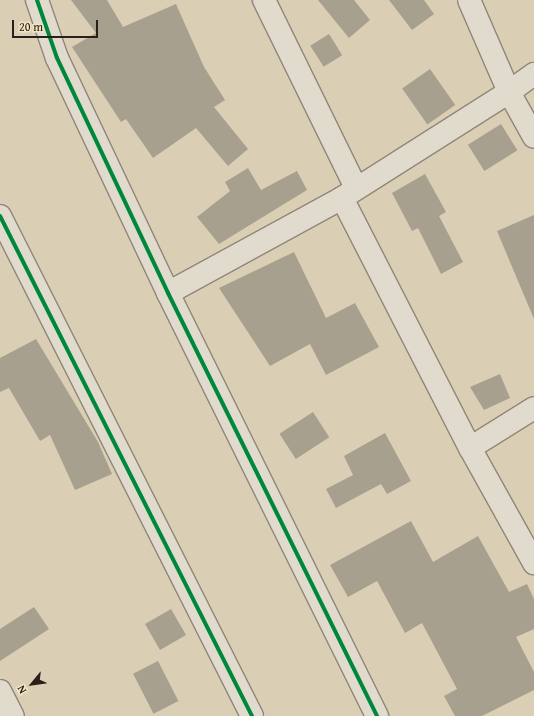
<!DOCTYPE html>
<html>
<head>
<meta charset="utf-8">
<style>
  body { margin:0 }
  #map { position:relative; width:534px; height:716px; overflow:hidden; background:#daceb4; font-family:"Gentium Book Plus",serif }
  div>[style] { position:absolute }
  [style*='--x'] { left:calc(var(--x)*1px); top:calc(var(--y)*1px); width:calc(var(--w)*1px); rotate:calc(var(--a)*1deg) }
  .building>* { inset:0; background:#a8a08f; transform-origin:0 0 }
  .roads { filter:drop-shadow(1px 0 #8f8678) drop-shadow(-1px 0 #8f8678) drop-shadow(0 1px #8f8678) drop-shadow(0 -1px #8f8678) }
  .street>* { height:22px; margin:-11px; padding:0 11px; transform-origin:11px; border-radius:11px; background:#e1dbce }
  .cycleway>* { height:4px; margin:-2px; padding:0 2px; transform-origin:2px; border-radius:2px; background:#00873e }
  span { translate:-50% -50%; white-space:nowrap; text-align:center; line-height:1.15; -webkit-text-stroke:3px #f1e3c4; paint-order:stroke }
  .north { position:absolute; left:12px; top:664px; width:40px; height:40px; -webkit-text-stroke:3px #f1e3c4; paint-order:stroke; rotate:241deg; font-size:11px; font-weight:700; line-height:16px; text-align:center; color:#2b2019 }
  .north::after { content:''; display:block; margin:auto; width:14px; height:18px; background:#2b2019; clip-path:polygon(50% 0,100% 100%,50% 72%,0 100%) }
  .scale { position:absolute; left:12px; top:20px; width:86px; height:18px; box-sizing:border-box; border:2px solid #2b2019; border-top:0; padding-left:5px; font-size:12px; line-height:14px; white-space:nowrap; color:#2b2019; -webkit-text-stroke:3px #f1e3c4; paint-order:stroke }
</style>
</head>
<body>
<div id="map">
  <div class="building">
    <div style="clip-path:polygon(71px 0,107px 0,123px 27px,176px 4px,204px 67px,225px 100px,214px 107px,248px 149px,228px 166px,196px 128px,153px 158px,126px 119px,121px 122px,72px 47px,96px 33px)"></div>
    <div style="clip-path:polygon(318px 0,354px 0,370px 20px,349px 38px)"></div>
    <div style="clip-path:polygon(389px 0,424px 0,434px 14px,412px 30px)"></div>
    <div style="left:329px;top:34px;width:25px;height:22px;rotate:58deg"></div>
    <div style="left:430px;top:69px;width:44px;height:34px;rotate:55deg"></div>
    <div style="left:501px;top:124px;width:31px;height:39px;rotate:58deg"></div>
    <div style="clip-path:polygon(248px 168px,261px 190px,297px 171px,307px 190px,219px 244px,197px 217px,230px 191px,225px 182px)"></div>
    <div style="clip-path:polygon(425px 174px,446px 212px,439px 216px,463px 262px,441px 274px,418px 228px,412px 231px,392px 193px)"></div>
    <div style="clip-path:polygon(534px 215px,534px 319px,497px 231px)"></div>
    <div style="clip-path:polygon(294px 252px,326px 318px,355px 303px,379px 347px,326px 375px,310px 344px,270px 366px,219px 288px)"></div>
    <div style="clip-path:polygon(36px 339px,98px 442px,112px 474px,75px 490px,50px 435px,40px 441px,9px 388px,0 392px,0 358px)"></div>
    <div style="clip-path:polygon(500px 374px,510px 398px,484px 410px,470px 387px)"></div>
    <div style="left:313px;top:412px;width:30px;height:40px;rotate:57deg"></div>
    <div style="clip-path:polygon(385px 433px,411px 481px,387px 494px,381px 484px,336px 508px,326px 489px,353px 475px,344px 456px)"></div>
    <div style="clip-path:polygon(411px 521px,433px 562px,478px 536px,509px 592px,527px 584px,534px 599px,534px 629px,516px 637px,534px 672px,534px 690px,482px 716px,455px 716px,444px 696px,457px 689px,422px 623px,405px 633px,377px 581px,348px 597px,330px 565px)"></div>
    <div style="clip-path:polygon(34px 607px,49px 629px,0 661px,0 629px)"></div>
    <div style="left:171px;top:609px;width:30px;height:30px;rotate:60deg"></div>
    <div style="left:158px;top:661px;width:45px;height:28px;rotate:63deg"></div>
  </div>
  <div class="roads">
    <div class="street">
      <div style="--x:37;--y:0;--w:61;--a:71"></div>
      <div style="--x:57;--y:58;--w:260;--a:64.7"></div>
      <div style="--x:168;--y:293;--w:472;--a:63.7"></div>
      <div style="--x:264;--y:0;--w:209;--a:63.9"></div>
      <div style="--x:469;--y:0;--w:100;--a:66.5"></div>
      <div style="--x:509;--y:92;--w:31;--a:-36"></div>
      <div style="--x:342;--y:198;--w:281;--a:62.9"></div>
      <div style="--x:470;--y:448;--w:132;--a:60.9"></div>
      <div style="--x:0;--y:216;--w:560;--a:63.25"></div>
      <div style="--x:168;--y:293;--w:198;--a:-28.6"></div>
      <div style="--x:342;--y:198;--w:198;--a:-32.4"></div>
      <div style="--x:509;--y:92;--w:51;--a:60.9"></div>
      <div style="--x:470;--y:448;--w:75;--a:-32"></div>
      <div style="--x:0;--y:691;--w:28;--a:63"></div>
    </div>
  </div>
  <div class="cycleway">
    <div style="--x:37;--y:0;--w:61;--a:71"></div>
    <div style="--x:57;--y:58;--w:260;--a:64.7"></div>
    <div style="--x:168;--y:293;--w:472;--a:63.7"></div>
    <div style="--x:0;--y:216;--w:560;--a:63.25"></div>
  </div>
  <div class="north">N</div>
  <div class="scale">20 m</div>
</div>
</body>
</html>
